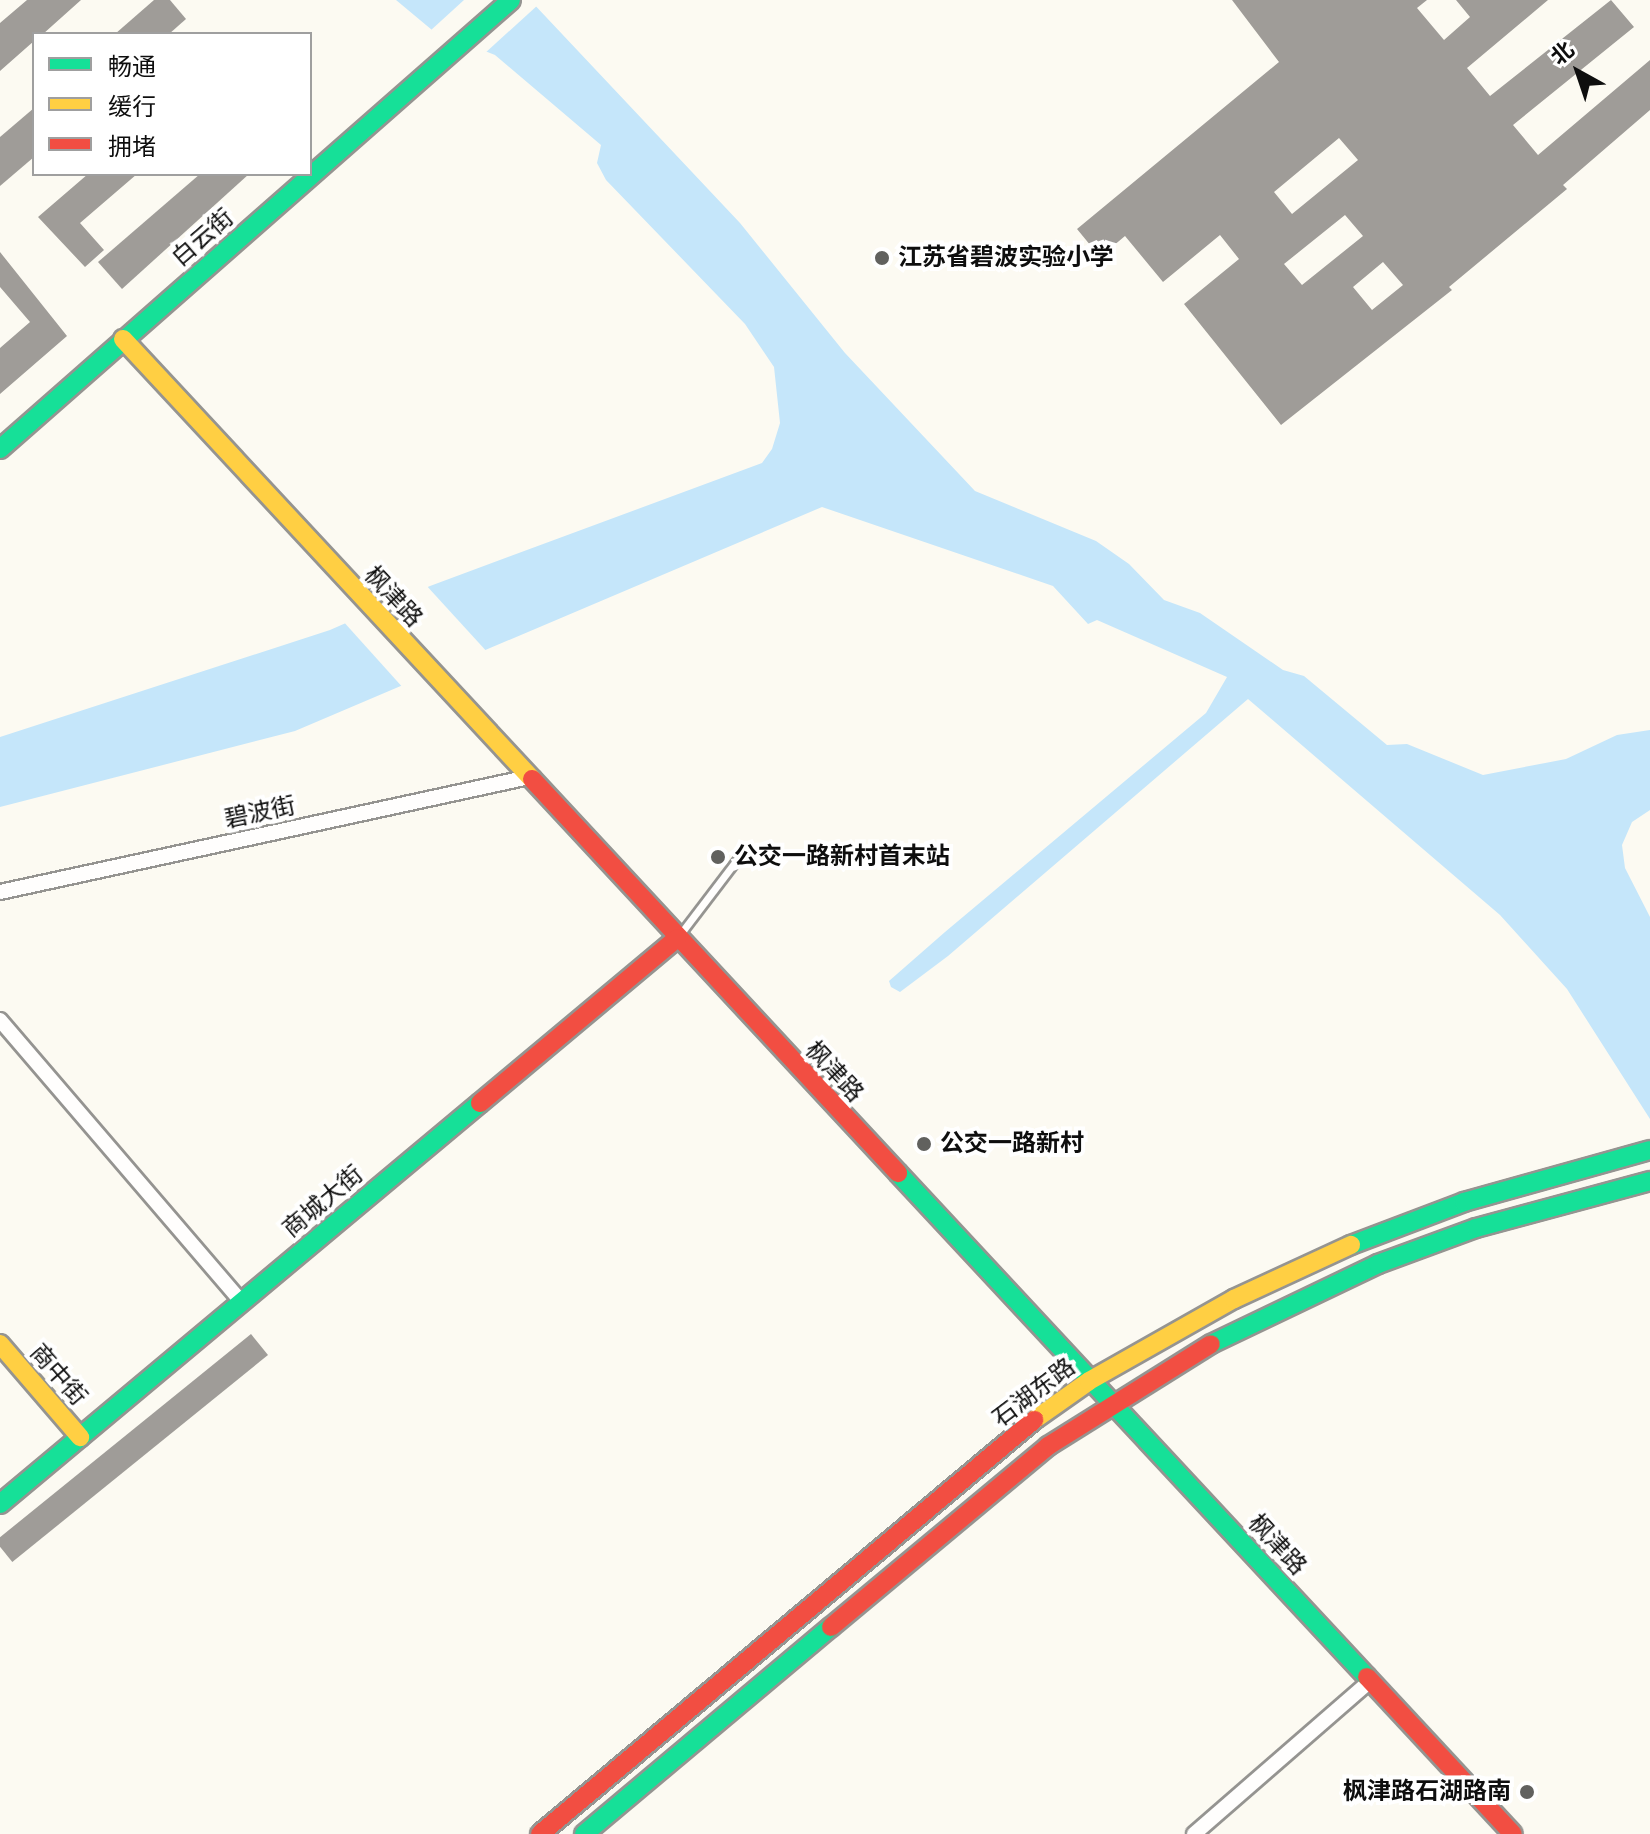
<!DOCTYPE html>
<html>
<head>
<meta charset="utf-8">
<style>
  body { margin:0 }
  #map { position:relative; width:1650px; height:1834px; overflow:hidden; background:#fcfaf2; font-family:"Times New Roman","Noto Sans SC",serif }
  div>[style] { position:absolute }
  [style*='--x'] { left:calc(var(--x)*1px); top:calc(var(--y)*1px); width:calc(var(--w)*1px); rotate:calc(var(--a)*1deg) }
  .water>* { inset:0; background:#c5e6fa }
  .pier>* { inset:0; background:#fcfaf2 }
  .building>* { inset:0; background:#9f9c98; transform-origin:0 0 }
  .roads { filter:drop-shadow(2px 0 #959491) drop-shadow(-2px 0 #959491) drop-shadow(0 2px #959491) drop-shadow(0 -2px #959491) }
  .lane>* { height:7px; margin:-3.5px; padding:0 3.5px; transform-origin:3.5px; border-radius:3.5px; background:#fffefd }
  .street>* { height:14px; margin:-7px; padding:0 7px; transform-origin:7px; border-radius:7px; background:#fffefd }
  .fast>* { height:18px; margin:-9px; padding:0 9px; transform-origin:9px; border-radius:9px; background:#16e098 }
  .slow>* { height:18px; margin:-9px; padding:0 9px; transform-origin:9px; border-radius:9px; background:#ffcf43 }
  .jam>* { height:18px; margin:-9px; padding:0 9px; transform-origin:9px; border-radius:9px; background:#f24e42 }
  .dots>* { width:22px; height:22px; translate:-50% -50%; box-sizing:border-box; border:4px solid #fff; border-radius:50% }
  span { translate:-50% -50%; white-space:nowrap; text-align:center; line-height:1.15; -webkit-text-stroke:8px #fff; paint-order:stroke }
  .street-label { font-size:24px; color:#0e0e0e }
  .poi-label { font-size:24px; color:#0e0e0e; font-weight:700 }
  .left { translate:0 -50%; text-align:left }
  .right { translate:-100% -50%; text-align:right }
  .legend { position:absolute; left:32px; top:32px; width:280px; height:144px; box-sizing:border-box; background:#fff; border:2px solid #9f9f9f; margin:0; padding:10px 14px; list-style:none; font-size:24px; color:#0e0e0e }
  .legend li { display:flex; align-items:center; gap:16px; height:40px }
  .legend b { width:40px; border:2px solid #9f9f9f }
  .north { position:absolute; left:1538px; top:32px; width:80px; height:80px; -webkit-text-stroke:6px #fff; paint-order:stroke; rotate:320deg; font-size:22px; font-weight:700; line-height:32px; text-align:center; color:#0e0e0e }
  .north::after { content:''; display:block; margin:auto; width:28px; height:36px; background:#0e0e0e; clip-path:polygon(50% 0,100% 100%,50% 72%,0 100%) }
</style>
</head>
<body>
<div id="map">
  <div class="water">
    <div style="clip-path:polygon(396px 0,530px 0,740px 223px,845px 353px,975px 491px,1096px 541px,1129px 564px,1164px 600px,1200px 613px,1283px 670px,1304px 676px,1387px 745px,1407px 744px,1483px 775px,1566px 759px,1617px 735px,1650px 730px,1650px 810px,1632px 822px,1622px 845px,1625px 868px,1650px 917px,1650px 1119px,1567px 989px,1500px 915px,1248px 699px,948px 956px,900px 992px,891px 987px,889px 981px,945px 932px,1206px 713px,1227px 677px,1097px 620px,1088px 624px,1053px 586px,822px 507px,295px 731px,0 807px,0 737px,330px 630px,430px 586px,762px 463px,772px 449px,780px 423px,774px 367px,745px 324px,606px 180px,597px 163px,601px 145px,495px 55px,432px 30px)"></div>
  </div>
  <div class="pier">
    <div style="clip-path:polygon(464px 0,535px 0,539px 4px,484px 54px,430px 31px)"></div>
    <div style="clip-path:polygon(425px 584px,489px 654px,405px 690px,342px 620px)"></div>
  </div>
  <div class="building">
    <div style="clip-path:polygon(27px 0,81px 0,43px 34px,34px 34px,34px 41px,0 71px,0 23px)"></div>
    <div style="clip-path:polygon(154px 0,170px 0,186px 19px,169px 34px,115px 34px)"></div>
    <div style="clip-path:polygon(evenodd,1232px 0,1427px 0,1417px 8px,1444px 40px,1470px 17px,1456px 0,1548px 0,1467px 68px,1490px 96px,1611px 0,1634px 27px,1513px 125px,1538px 155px,1650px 60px,1650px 110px,1563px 185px,1567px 189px,1449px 287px,1452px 290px,1281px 425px,1184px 304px,1239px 259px,1220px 235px,1163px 282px,1125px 236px,1100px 257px,1077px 229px,1279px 62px,1232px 0,1339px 138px,1358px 160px,1292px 214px,1274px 192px,1339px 138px,1232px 0,1345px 215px,1363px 236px,1302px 285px,1284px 264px,1345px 215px,1232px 0,1383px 262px,1403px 285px,1372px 310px,1353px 287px,1383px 262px)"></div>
    <div style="clip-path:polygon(34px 108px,34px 157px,0 186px,0 137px)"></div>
    <div style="clip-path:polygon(88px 174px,137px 174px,80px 223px,104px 250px,85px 267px,38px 217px)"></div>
    <div style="clip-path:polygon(200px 174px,249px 174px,122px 289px,98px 262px)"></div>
    <div style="clip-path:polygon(0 252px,67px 336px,0 394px,0 348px,30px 322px,0 287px)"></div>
    <div style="left:251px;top:1334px;width:27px;height:329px;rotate:51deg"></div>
  </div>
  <div class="roads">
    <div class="lane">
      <div style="--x:681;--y:933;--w:96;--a:-52.7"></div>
    </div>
    <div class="street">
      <div style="--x:0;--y:892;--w:541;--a:-12.26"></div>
      <div style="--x:0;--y:1020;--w:372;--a:49.4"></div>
      <div style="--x:1194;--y:1834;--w:235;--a:-41"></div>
    </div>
    <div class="fast">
      <div style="--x:0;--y:449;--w:680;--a:-41.3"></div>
      <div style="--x:898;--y:1173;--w:688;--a:47.06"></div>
      <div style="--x:1351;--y:1245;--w:121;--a:-20.8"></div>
      <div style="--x:1464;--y:1202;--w:193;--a:-15.6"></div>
      <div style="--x:1211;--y:1344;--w:185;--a:-25.6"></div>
      <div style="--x:1378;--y:1264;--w:104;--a:-20.2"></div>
      <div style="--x:1476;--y:1228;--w:180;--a:-15.1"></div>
      <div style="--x:0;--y:1504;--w:625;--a:-39.88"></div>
      <div style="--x:584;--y:1834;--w:322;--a:-40"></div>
    </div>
    <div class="slow">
      <div style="--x:123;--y:339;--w:601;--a:47.09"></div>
      <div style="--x:0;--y:1344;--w:123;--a:49.3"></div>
      <div style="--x:1034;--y:1420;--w:67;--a:-35.3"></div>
      <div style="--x:1089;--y:1381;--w:167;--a:-29.5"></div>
      <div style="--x:1234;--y:1299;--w:129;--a:-24.8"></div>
    </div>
    <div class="jam">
      <div style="--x:532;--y:779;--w:538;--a:47.11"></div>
      <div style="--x:480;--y:1103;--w:257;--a:-39.9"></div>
      <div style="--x:831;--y:1627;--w:283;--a:-39.8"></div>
      <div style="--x:1048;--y:1446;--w:192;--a:-32"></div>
      <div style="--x:1367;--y:1677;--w:214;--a:47.1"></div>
      <div style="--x:540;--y:1834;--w:645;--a:-39.96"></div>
    </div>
  </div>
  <div class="dots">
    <div style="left:882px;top:258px;background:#61615e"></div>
    <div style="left:718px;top:857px;background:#61615e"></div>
    <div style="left:924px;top:1144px;background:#61615e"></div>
    <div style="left:1527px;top:1792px;background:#61615e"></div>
  </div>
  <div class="street-label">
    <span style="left:203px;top:238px;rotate:-41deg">白云街</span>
    <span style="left:393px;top:597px;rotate:47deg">枫津路</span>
    <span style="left:260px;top:813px;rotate:-12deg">碧波街</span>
    <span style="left:834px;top:1072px;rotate:47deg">枫津路</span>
    <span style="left:323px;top:1202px;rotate:-40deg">商城大街</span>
    <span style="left:58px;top:1375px;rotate:49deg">商中街</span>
    <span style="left:1034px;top:1393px;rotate:-37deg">石湖东路</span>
    <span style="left:1277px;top:1545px;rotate:47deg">枫津路</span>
  </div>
  <div class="poi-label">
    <span class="left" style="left:898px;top:258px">江苏省碧波实验小学</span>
    <span class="left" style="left:734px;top:857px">公交一路新村首末站</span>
    <span class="left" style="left:940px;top:1144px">公交一路新村</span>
    <span class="right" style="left:1511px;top:1792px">枫津路石湖路南</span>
  </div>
  <ul class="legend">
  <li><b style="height:10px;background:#16e098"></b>畅通</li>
  <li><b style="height:10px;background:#ffcf43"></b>缓行</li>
  <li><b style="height:10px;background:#f24e42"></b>拥堵</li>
  </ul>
  <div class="north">北</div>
</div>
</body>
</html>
